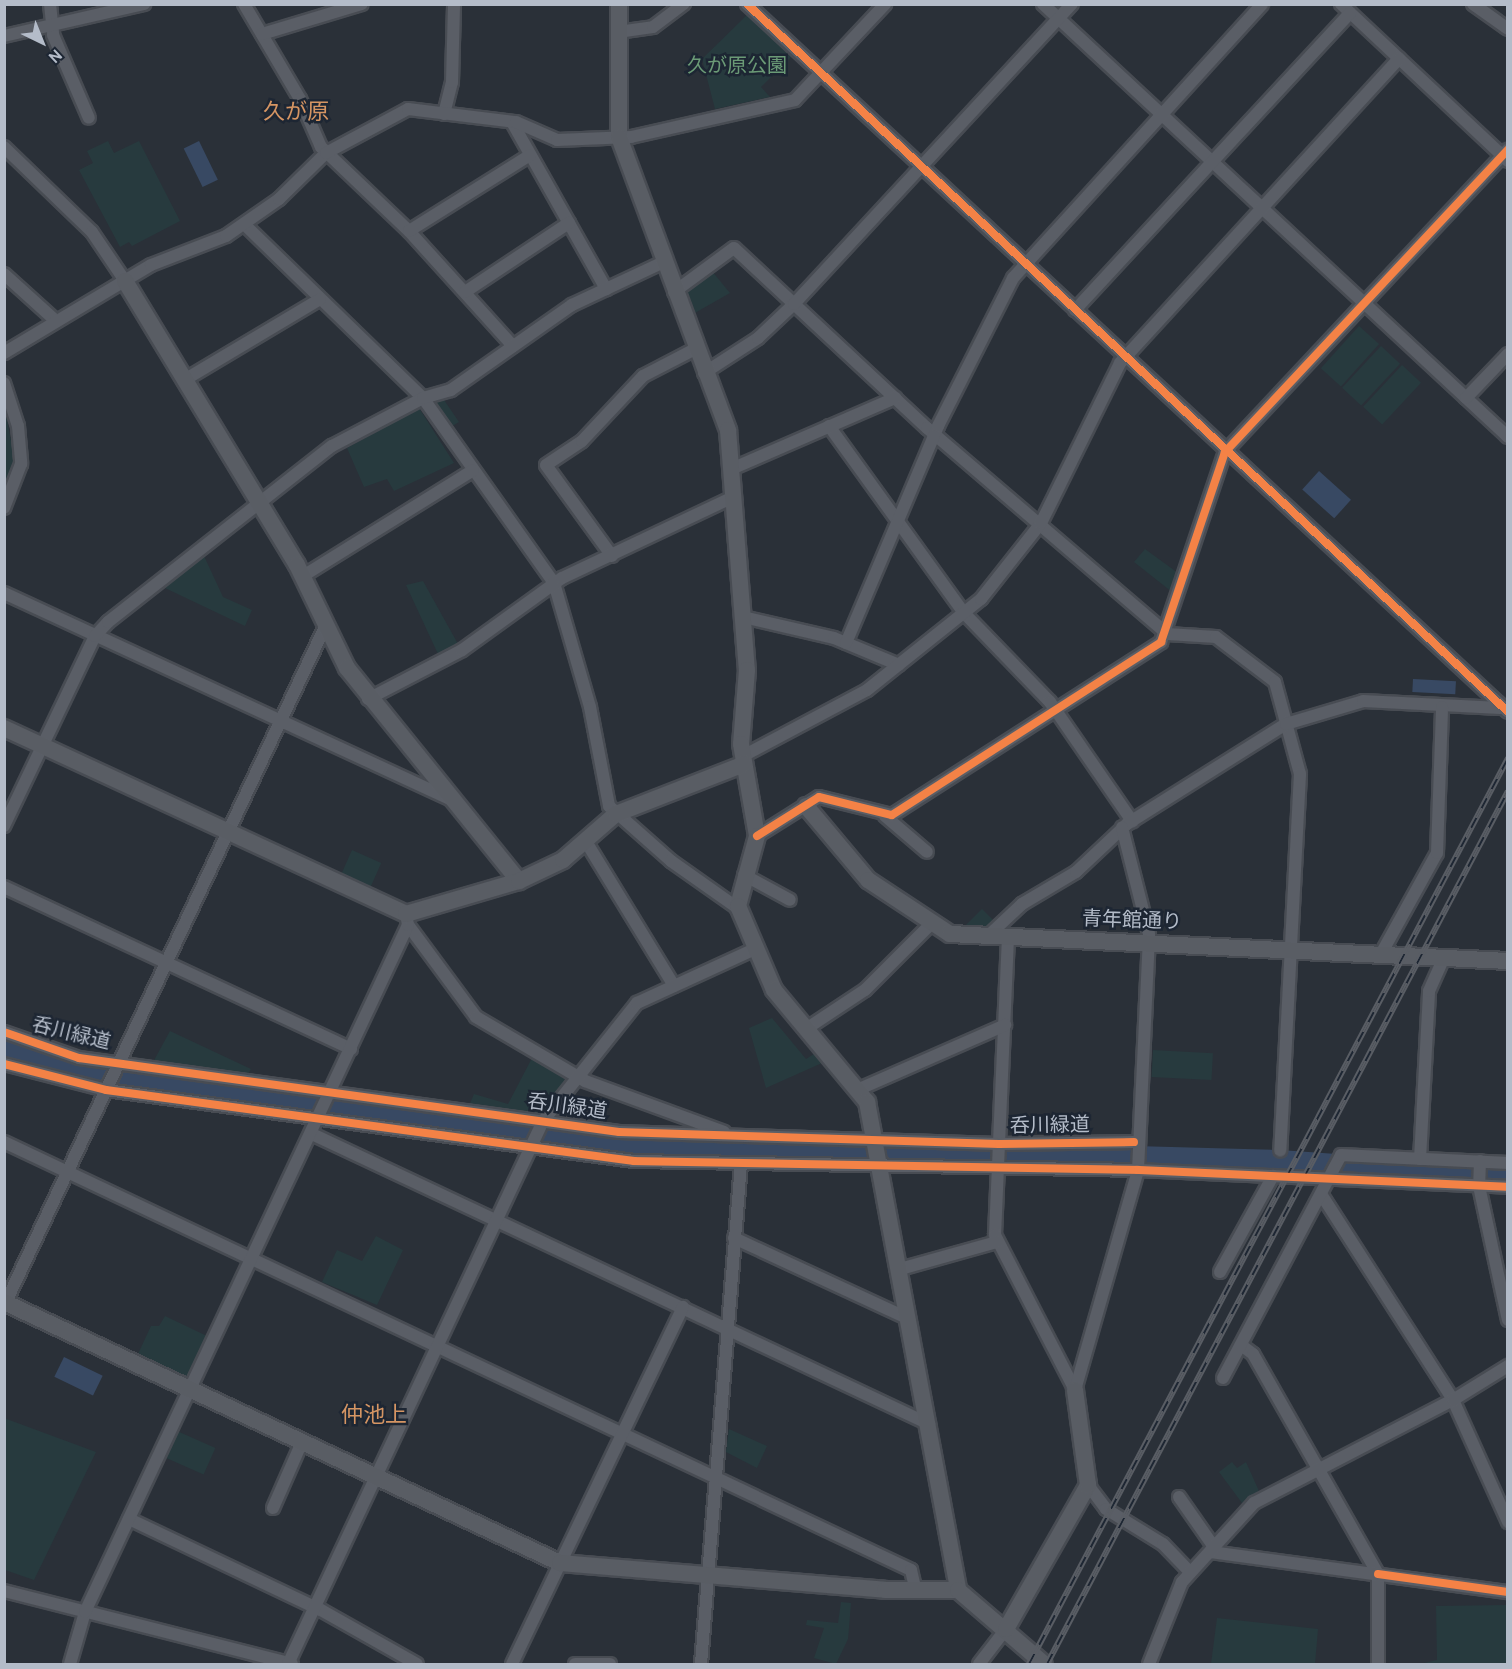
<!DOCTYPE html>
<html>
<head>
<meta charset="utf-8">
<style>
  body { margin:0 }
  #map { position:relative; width:1512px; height:1669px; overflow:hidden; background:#2a3038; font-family:Overpass,"Noto Sans JP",sans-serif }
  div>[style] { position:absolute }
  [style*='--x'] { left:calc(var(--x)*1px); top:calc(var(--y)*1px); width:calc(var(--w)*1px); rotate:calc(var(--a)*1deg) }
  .green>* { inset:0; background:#273a3e; transform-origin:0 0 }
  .water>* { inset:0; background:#384963; transform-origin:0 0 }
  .roads { filter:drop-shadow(2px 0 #484c53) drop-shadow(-2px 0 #484c53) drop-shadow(0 2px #484c53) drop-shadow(0 -2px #484c53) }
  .street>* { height:12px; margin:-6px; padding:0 6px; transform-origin:6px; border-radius:6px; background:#5a5e66 }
  .secondary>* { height:16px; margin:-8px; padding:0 8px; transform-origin:8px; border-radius:8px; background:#595d64 }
  .rail>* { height:6px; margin-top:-3px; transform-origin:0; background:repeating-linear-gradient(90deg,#1d2633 0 11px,#595d64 0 22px); box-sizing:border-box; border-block:2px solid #595d64 }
  .cycleway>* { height:8px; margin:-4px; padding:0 4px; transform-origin:4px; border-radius:4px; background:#f48246 }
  span { translate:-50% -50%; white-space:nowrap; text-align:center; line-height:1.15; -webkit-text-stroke:5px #1d2633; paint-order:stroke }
  .park-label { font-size:20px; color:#6b9a76 }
  .street-label { font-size:20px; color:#b4bcc9 }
  .quarter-label { font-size:22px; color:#d59563 }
  .frame { position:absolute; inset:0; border:6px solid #b4bcc9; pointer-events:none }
  .north { position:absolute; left:12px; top:12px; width:60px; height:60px; -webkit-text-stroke:4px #1d2633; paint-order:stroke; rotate:137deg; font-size:16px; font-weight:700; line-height:24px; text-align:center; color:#b4bcc9 }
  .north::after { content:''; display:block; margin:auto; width:21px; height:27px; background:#b4bcc9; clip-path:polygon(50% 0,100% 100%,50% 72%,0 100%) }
</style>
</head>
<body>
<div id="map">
  <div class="green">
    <div style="clip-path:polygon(748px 14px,792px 56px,761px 87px,770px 97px,715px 109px,702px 59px)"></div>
    <div style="clip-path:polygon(108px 141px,114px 153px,139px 141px,180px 221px,132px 246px,129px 242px,120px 247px,79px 170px,93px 163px,87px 151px)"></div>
    <div style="clip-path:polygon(711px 270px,730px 293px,693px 314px,684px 290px)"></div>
    <div style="left:1359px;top:326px;width:27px;height:57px;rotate:42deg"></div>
    <div style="left:1381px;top:346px;width:26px;height:57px;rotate:43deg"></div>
    <div style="left:1402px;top:365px;width:26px;height:57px;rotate:43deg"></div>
    <div style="clip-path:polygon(442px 397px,459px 422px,449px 428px,431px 404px)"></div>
    <div style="clip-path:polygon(5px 408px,15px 463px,5px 494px)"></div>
    <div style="clip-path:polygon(419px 408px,454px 463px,394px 491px,387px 479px,364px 487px,347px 448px)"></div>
    <div style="clip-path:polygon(1145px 549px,1178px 573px,1172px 592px,1134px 562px)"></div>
    <div style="clip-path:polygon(204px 556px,223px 597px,252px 610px,245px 626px,165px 588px)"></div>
    <div style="clip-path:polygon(423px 581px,458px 644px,438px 654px,406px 585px)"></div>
    <div style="left:352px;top:850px;width:32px;height:27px;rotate:24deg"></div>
    <div style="clip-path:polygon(982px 909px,994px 921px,984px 931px,961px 930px)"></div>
    <div style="clip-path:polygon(772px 1018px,806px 1059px,814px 1054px,822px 1063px,766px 1088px,749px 1028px)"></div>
    <div style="clip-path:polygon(170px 1031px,251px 1069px,247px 1076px,152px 1064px)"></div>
    <div style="left:1153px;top:1050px;width:60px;height:27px;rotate:3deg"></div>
    <div style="clip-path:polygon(533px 1056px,570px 1077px,537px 1119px,468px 1108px,474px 1094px,508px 1104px)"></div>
    <div style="clip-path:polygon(376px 1236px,403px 1250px,377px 1305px,322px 1282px,337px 1250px,362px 1261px)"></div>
    <div style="clip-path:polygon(165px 1316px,209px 1337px,189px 1380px,137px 1356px,151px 1326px,159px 1326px)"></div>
    <div style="clip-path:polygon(4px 1418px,96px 1452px,34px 1580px,5px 1570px)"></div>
    <div style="clip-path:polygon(729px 1429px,767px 1446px,757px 1468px,726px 1452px)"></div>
    <div style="left:177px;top:1431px;width:42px;height:29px;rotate:24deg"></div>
    <div style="clip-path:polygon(1232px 1462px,1237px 1468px,1246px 1462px,1259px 1491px,1242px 1503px,1219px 1472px)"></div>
    <div style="clip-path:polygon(841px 1602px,851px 1603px,848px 1639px,836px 1664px,814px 1658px,824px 1628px,806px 1625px,807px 1620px,838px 1623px)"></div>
    <div style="clip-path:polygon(1506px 1605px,1507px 1664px,1420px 1664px,1437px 1660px,1436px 1606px)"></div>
    <div style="clip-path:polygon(1217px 1618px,1318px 1629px,1315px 1664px,1211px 1664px)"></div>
  </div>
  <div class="water">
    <div style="left:199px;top:141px;width:43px;height:17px;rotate:64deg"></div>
    <div style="left:1319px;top:471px;width:43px;height:25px;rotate:42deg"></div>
    <div style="left:1413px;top:679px;width:43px;height:13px;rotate:3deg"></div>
    <div style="clip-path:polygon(5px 1036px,76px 1062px,619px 1132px,1280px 1150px,1507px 1166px,1507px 1182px,1144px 1164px,637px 1154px,105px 1084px,5px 1057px)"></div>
    <div style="left:64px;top:1357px;width:43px;height:22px;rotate:26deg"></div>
  </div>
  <div class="roads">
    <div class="street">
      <div style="--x:50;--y:4;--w:31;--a:84"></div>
      <div style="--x:53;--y:35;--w:90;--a:66.6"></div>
      <div style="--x:244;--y:4;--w:110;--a:59.5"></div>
      <div style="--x:300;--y:99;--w:52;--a:66.4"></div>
      <div style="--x:321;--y:147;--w:122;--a:43.7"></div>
      <div style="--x:409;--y:231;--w:155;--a:47.9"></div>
      <div style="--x:747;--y:4;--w:1039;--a:42.93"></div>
      <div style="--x:1043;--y:4;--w:635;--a:42.96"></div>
      <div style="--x:1341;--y:4;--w:229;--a:43.2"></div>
      <div style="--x:1473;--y:4;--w:43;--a:35.5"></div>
      <div style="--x:618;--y:32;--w:35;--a:-8"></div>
      <div style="--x:653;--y:27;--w:39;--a:-37"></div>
      <div style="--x:262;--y:34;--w:104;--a:-16.7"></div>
      <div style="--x:4;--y:36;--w:144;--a:-12.9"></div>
      <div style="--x:444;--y:114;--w:33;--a:-76"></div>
      <div style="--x:452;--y:82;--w:78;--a:-88.5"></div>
      <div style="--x:512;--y:122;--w:192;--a:60.6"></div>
      <div style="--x:4;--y:147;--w:122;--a:44"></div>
      <div style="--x:92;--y:232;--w:59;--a:56"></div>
      <div style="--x:245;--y:225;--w:248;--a:44.2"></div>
      <div style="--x:423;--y:398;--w:227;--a:54.7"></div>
      <div style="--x:554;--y:583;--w:129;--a:73.8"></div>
      <div style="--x:590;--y:707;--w:101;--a:79.1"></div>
      <div style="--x:609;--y:806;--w:83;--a:41.6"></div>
      <div style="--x:671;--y:861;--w:83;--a:35.2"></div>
      <div style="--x:409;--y:231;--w:143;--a:-32.1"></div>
      <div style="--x:4;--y:274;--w:70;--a:42.1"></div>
      <div style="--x:465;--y:292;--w:125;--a:-33.6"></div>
      <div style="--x:674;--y:292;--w:74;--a:-36.3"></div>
      <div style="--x:734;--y:248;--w:264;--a:43"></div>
      <div style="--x:927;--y:428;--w:316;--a:40.6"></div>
      <div style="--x:1167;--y:634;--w:49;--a:3.5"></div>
      <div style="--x:1216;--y:637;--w:74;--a:37.3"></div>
      <div style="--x:1275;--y:682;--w:95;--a:74.8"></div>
      <div style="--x:1300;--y:774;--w:377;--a:93"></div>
      <div style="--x:1075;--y:310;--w:405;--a:-47.2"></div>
      <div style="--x:4;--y:353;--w:171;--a:-30.9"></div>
      <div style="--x:151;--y:265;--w:80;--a:-21.1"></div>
      <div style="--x:226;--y:236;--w:65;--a:-34.9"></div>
      <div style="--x:279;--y:199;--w:66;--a:-44.4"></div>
      <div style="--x:326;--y:153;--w:93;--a:-28.2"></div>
      <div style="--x:408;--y:109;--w:109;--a:6.9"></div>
      <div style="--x:516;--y:122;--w:45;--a:23.7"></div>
      <div style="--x:557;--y:140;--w:74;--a:-2.3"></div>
      <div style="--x:631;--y:137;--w:168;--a:-12.7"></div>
      <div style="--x:795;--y:100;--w:132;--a:-46.8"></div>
      <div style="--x:704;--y:373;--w:64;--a:-32.9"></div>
      <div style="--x:758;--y:338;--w:50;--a:-43.4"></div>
      <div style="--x:794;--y:304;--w:409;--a:-47.2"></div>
      <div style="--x:186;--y:379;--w:156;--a:-30.8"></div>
      <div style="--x:4;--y:383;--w:45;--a:72"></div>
      <div style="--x:18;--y:426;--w:38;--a:85"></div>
      <div style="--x:21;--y:464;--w:47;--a:111.1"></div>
      <div style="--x:1466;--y:398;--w:61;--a:-46.3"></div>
      <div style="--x:829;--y:426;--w:231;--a:54.2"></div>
      <div style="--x:964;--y:613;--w:124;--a:46"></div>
      <div style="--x:1050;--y:702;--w:145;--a:55.4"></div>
      <div style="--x:731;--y:469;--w:179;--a:-23.4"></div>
      <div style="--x:612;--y:556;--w:112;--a:-126"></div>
      <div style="--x:546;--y:465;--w:43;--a:-33.7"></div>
      <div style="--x:582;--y:441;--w:89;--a:-46.8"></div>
      <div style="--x:643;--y:376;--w:59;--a:-27.4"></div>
      <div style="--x:303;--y:576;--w:200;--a:-31.9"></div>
      <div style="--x:4;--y:593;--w:493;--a:24.8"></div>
      <div style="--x:743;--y:617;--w:93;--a:13"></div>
      <div style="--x:834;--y:638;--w:70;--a:22.6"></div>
      <div style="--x:846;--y:643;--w:236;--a:-67"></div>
      <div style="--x:938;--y:426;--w:166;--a:-63.1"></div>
      <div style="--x:1013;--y:278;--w:370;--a:-47.7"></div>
      <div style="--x:368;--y:699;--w:106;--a:-27.5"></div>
      <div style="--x:462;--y:650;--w:123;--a:-35.8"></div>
      <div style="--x:562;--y:578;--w:189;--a:-25.3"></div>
      <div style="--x:743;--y:756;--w:140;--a:-28"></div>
      <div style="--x:867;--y:690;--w:146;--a:-38.6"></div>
      <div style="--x:981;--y:599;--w:97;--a:-51.7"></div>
      <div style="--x:1041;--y:523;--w:178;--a:-63.7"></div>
      <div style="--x:1120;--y:363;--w:413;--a:-47.5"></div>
      <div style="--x:885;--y:816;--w:55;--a:40.6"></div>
      <div style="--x:4;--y:826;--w:211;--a:-64.4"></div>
      <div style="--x:95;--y:636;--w:19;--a:-47"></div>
      <div style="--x:108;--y:622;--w:285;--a:-38.2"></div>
      <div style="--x:332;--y:446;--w:103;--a:-27.8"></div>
      <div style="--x:423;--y:398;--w:29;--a:-16"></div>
      <div style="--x:451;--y:390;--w:148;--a:-35.1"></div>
      <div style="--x:572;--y:305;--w:102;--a:-25.1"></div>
      <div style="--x:757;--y:836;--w:73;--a:-32.2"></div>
      <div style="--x:819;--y:797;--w:75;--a:13.9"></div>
      <div style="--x:892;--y:815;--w:320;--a:-32.7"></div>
      <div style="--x:1161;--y:642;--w:200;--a:-71.4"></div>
      <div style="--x:1225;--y:452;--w:414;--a:-46.9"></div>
      <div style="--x:585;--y:840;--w:171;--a:58.6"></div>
      <div style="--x:744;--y:875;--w:52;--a:28.5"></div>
      <div style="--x:4;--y:887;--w:383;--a:25"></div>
      <div style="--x:408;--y:925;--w:114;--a:53.5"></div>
      <div style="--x:476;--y:1017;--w:126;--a:30.4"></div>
      <div style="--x:585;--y:1081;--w:148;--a:20.1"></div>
      <div style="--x:988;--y:936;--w:47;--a:-43.3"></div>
      <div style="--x:1022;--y:904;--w:63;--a:-30.7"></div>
      <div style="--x:1076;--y:872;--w:70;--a:-43.3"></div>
      <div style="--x:1127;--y:824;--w:188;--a:-32.2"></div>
      <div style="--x:1286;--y:724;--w:80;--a:-16.6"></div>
      <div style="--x:1363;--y:701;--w:137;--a:2.9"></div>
      <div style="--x:1008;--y:937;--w:298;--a:92.5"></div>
      <div style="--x:995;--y:1235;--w:174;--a:62.7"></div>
      <div style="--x:1381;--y:954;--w:115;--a:-61"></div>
      <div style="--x:1437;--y:853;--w:146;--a:-88"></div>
      <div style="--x:806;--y:1029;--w:71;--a:-33.5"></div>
      <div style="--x:865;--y:990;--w:95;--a:-45"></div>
      <div style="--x:4;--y:1032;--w:79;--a:19.1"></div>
      <div style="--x:79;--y:1058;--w:545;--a:7.8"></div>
      <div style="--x:619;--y:1132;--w:380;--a:1.8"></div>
      <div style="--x:999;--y:1144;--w:135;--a:-0.8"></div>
      <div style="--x:4;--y:1064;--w:105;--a:14.3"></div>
      <div style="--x:106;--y:1090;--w:533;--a:7.66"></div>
      <div style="--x:634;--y:1161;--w:504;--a:1.02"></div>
      <div style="--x:1138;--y:1170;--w:370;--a:2.6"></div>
      <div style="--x:857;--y:1090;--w:162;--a:-23.7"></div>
      <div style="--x:312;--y:1134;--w:682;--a:25.17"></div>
      <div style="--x:4;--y:1142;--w:1003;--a:25.26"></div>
      <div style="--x:911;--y:1570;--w:22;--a:77"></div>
      <div style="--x:1420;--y:1159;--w:168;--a:-86.9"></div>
      <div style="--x:1429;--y:991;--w:37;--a:-66"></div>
      <div style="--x:1480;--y:1161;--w:25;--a:92"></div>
      <div style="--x:1479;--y:1186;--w:137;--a:77.8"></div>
      <div style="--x:1321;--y:1194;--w:245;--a:57.3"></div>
      <div style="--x:1453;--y:1400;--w:134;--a:65.7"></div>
      <div style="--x:734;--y:1238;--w:193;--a:24.8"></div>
      <div style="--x:900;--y:1269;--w:101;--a:-15.6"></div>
      <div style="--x:1220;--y:1272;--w:110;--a:-61.1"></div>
      <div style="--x:4;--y:1306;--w:751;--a:-64.7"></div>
      <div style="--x:1241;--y:1345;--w:15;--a:37"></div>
      <div style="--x:1253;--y:1354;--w:253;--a:60.4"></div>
      <div style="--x:1378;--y:1574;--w:90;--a:90"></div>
      <div style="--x:1223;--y:1378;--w:252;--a:-62.1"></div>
      <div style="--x:1341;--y:1155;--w:167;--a:2.7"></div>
      <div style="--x:1075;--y:1390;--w:229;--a:-74"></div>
      <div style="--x:1138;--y:1170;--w:236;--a:-87.3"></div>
      <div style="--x:1149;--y:934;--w:110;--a:-104.2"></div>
      <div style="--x:1088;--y:1485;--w:30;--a:53"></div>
      <div style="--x:1106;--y:1509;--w:67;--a:31.6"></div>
      <div style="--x:1163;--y:1544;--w:39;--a:46"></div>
      <div style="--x:1179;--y:1497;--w:61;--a:55"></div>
      <div style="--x:273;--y:1508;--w:72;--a:-66.3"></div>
      <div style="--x:129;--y:1519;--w:212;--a:25.4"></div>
      <div style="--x:321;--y:1610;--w:110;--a:29.4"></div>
      <div style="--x:1211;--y:1552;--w:300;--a:7.7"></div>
      <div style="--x:4;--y:1591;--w:297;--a:14.2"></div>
      <div style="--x:70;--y:1664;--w:54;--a:-73.9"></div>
      <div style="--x:85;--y:1612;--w:759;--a:-64.82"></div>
      <div style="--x:408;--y:925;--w:11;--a:-100"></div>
      <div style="--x:288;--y:1664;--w:600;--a:-64.84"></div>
      <div style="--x:543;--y:1121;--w:151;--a:-51.5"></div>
      <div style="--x:637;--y:1003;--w:132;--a:-24.6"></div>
      <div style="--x:512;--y:1664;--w:396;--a:-64.4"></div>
      <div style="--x:575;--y:1664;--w:35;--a:0"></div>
      <div style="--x:701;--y:1664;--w:502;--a:-85.43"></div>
      <div style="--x:979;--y:1664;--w:44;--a:-52.4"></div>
      <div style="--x:1149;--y:1664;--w:88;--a:-68.1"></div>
      <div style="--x:1182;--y:1582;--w:107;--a:-47.7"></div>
      <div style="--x:1254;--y:1503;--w:224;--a:-27.4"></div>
      <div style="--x:1453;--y:1400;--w:65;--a:-31.7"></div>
    </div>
    <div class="secondary">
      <div style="--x:619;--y:4;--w:133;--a:90"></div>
      <div style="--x:619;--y:137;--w:313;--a:69.6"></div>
      <div style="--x:728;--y:430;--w:241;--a:85.5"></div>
      <div style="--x:747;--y:670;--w:74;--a:94.6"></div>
      <div style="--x:741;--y:744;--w:93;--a:80.1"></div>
      <div style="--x:757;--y:836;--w:73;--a:105.2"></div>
      <div style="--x:738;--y:906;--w:91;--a:66.8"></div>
      <div style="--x:774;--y:990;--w:146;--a:50.3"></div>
      <div style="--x:867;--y:1102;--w:496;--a:79.4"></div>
      <div style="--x:125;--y:281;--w:332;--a:58.8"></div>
      <div style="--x:297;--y:565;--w:114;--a:64.1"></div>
      <div style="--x:347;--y:668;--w:274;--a:51.1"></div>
      <div style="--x:4;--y:728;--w:443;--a:24.8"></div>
      <div style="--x:406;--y:914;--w:118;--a:-16.3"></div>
      <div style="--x:519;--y:881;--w:49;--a:-25.5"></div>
      <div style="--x:563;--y:860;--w:70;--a:-41"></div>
      <div style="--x:616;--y:814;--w:137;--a:-21.3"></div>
      <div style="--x:806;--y:806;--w:97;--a:50"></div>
      <div style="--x:868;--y:880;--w:98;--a:33.4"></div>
      <div style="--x:950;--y:934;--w:559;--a:2.77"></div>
      <div style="--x:4;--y:1302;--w:614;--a:25.15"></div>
      <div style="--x:560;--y:1563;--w:326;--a:4.7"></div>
      <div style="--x:885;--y:1590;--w:73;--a:0"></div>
      <div style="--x:958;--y:1590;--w:113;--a:40.7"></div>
      <div style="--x:1006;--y:1629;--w:166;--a:-60.3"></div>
      <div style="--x:1088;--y:1485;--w:96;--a:-97.8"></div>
    </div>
  </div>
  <div class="rail">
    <div style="--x:1029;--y:1664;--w:1025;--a:-62.13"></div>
    <div style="--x:1047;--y:1664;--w:987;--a:-62.16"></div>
  </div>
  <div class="cycleway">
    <div style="--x:747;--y:4;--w:1039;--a:42.93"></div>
    <div style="--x:757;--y:836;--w:73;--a:-32.2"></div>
    <div style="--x:819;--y:797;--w:75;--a:13.9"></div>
    <div style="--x:892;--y:815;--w:320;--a:-32.7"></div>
    <div style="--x:1161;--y:642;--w:200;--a:-71.4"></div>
    <div style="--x:1225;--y:452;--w:414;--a:-46.9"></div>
    <div style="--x:4;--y:1032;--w:79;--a:19.1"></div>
    <div style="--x:79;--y:1058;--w:545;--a:7.8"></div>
    <div style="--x:619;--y:1132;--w:380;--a:1.8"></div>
    <div style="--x:999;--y:1144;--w:135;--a:-0.8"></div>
    <div style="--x:4;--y:1064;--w:105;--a:14.3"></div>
    <div style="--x:106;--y:1090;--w:533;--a:7.66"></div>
    <div style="--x:634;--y:1161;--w:504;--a:1.02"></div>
    <div style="--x:1138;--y:1170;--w:370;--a:2.6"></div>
    <div style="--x:1378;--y:1574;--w:131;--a:7.9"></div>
  </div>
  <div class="park-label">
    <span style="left:737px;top:67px">久が原公園</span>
  </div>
  <div class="street-label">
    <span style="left:1132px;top:922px;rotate:2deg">青年館通り</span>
    <span style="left:71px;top:1035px;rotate:14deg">呑川緑道</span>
    <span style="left:567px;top:1108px;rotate:8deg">呑川緑道</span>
    <span style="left:1050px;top:1127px;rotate:-1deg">呑川緑道</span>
  </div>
  <div class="quarter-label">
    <span style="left:296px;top:114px">久が原</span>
    <span style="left:374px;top:1417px">仲池上</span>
  </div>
  <div class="frame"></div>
  <div class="north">N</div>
</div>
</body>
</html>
